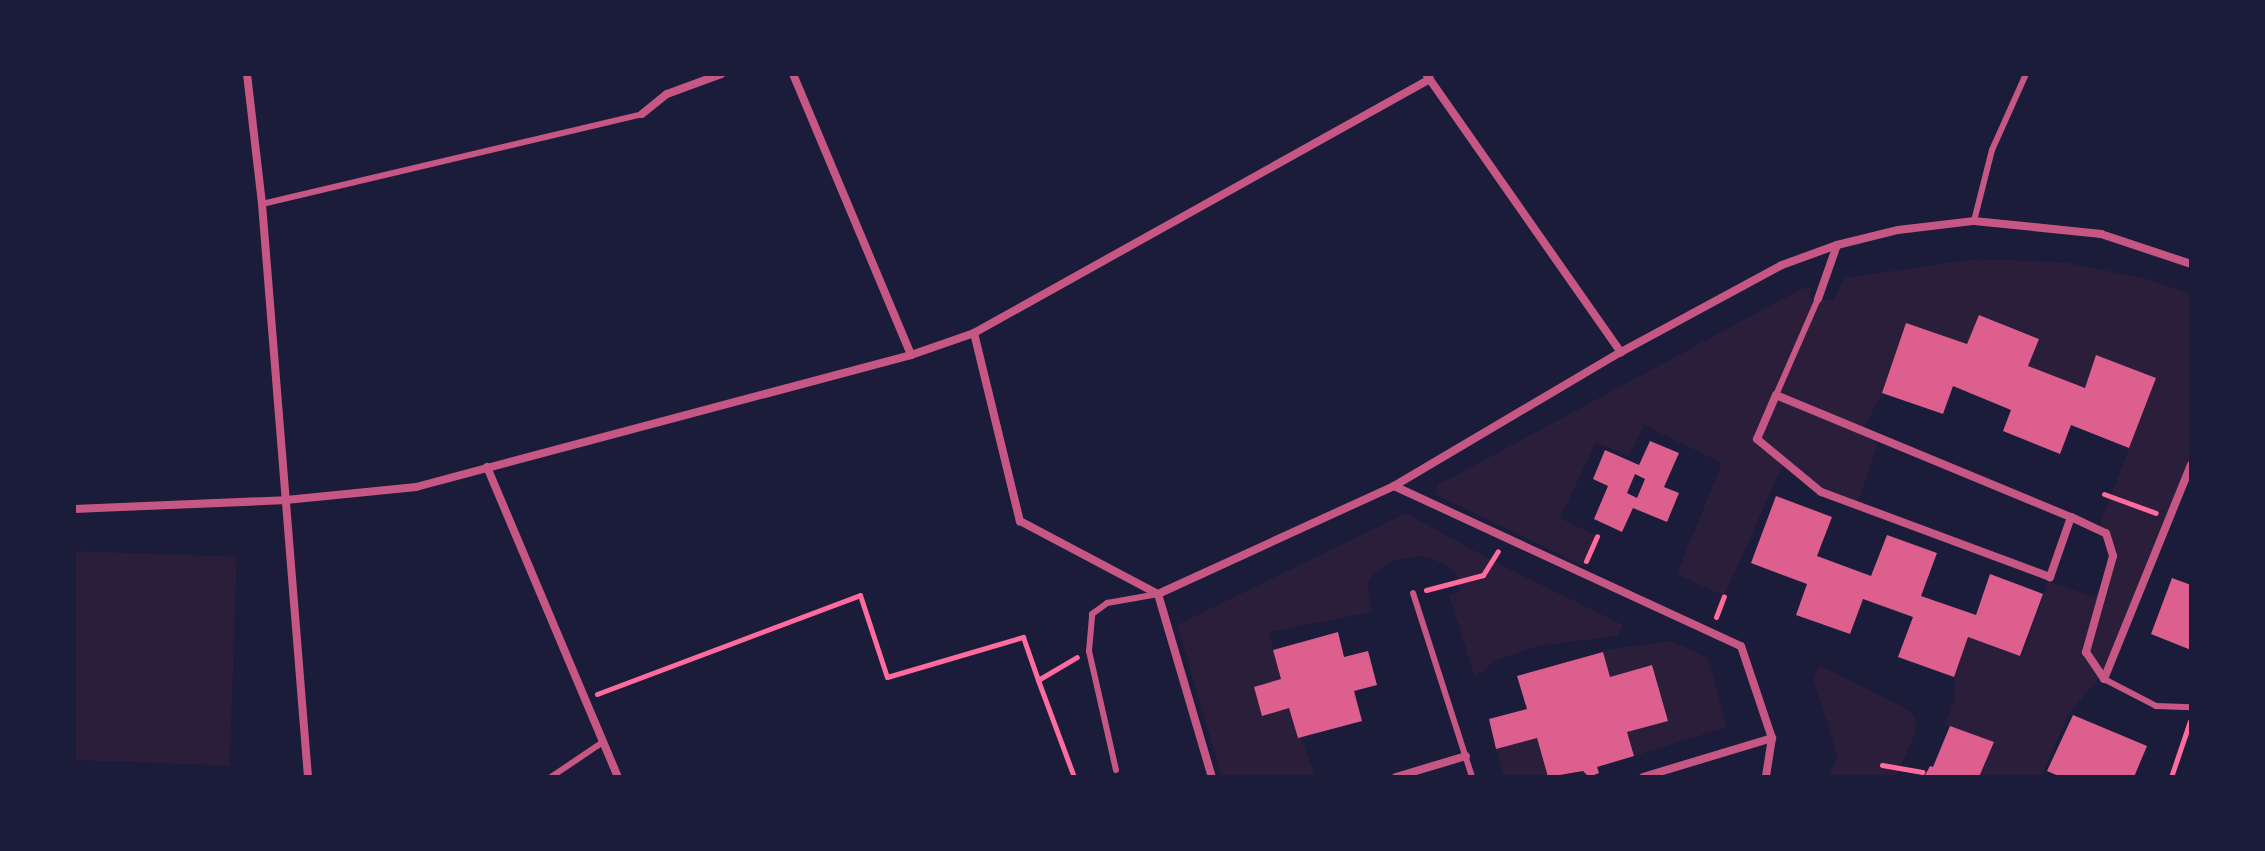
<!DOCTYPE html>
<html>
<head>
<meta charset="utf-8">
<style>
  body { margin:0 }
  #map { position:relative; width:2265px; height:851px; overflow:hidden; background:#1b1b3a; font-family:"PT Serif",serif }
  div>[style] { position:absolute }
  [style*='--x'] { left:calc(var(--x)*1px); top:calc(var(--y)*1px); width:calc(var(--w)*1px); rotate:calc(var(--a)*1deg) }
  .green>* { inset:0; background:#2a1e3b; transform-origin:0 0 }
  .building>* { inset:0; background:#dd5f8e }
  .path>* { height:5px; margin:-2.5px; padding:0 2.5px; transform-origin:2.5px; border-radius:2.5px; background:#ff6b9d }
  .service>* { height:6px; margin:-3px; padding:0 3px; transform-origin:3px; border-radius:3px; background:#c65784 }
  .minor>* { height:8px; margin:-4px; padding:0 4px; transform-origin:4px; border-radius:4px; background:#c65784 }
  span { translate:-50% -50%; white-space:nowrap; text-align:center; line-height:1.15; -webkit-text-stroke:6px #1b1b3a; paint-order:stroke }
  .frame { position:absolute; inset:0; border:76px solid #1b1b3a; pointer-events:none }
</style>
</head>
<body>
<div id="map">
  <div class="green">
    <div style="clip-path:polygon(1975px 259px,2063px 262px,2147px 279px,2191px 294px,2191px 465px,2104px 679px,2099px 678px,2069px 713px,2041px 777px,1979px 777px,1994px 742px,1944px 724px,1954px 703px,1954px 677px,1968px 637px,2022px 657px,2048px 582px,2095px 597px,2113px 556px,2111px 543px,2098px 529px,2156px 378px,2097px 355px,2085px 388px,2028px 366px,2039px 338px,1980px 315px,1967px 344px,1906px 323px,1882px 393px,1863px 430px,1880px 438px,1857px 505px,1821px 492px,1784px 462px,1724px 596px,1677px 574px,1722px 463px,1644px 425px,1629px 456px,1596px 442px,1560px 518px,1597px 536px,1584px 566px,1435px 494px,1438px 485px,1801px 289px,1812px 287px,1808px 298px,1833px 300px,1845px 278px)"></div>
    <div style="clip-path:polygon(1406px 513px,1491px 560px,1623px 625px,1617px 636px,1538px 646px,1494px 661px,1475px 677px,1449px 596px,1460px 591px,1455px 570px,1431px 558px,1417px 556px,1392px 561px,1373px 573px,1367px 584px,1372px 612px,1269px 632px,1281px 679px,1262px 715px,1289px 708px,1316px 777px,1222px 777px,1177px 625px)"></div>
    <div style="left:74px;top:551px;width:163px;height:209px;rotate:2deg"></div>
    <div style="clip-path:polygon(1671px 641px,1708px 658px,1727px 727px,1634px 756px,1627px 732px,1668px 721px,1652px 665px,1610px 677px,1602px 650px)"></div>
    <div style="clip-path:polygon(1819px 665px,1911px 711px,1917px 724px,1915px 734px,1896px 777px,1827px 777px,1838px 758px,1813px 678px)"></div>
    <div style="clip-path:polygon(1537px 738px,1548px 777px,1504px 777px,1496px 749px)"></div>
  </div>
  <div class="building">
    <div style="clip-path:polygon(1979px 315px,2039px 339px,2028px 366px,2085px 388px,2096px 355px,2156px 378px,2129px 448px,2071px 425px,2060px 454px,2003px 431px,2011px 410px,1953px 386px,1943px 414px,1882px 393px,1906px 323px,1967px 344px)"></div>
    <div style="clip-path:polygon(evenodd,1650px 441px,1679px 453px,1664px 487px,1679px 493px,1667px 522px,1633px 508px,1622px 532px,1594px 519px,1608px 486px,1593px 479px,1605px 450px,1639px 465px,1650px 441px,1635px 474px,1645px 479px,1637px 498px,1627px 493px,1635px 474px)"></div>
    <div style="clip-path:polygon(1776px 496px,1832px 517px,1817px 556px,1871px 576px,1887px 535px,1937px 553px,1921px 596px,1976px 615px,1990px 574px,2043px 594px,2020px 656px,1968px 637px,1954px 677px,1898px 657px,1913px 617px,1863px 599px,1850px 634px,1796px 615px,1807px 584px,1751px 563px)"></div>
    <div style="clip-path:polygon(2172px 578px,2191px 585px,2191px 650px,2151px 634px)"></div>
    <div style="clip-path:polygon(1338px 632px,1344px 657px,1368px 651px,1377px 685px,1354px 691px,1362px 721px,1298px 738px,1289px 708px,1262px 716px,1254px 687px,1281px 679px,1273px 650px)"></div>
    <div style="clip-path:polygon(1603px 652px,1610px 677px,1652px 665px,1668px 721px,1627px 732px,1634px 756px,1597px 767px,1599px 773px,1589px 777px,1583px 771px,1548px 777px,1537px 738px,1496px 749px,1489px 719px,1527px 709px,1517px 676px)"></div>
    <div style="clip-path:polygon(2073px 715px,2147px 746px,2134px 777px,2061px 777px,2047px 771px)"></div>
    <div style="clip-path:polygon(1950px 726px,1994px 742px,1979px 777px,1924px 777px,1930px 766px,1933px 767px)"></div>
  </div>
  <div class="path">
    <div style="--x:2104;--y:494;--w:55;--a:20.1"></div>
    <div style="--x:1586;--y:561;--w:27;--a:-66"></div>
    <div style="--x:1426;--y:590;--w:59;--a:-14.7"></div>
    <div style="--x:1483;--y:575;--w:28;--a:-58"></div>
    <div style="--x:1716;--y:617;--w:22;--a:-69"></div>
    <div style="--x:597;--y:694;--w:281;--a:-20.6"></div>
    <div style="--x:860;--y:595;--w:86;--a:71.8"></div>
    <div style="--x:887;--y:677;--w:142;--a:-16.4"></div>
    <div style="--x:1023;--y:637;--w:46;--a:70.8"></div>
    <div style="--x:1882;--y:765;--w:41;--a:9.9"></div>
    <div style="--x:1074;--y:777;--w:103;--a:-110.4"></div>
    <div style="--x:1038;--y:680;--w:45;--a:-30.5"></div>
    <div style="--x:2171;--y:777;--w:59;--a:-71.3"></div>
  </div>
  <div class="service">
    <div style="--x:262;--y:204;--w:391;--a:-13.3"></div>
    <div style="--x:1974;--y:221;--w:73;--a:-75.8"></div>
    <div style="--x:1992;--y:150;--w:83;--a:-65.9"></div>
    <div style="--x:1776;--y:395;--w:105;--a:-66.4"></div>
    <div style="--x:1413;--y:593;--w:193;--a:72.2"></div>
    <div style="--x:2104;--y:679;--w:59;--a:27.4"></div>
    <div style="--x:2156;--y:706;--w:35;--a:2"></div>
    <div style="--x:1116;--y:770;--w:122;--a:-102.8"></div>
    <div style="--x:1089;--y:651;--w:37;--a:-85"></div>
    <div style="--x:1092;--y:614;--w:19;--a:-36"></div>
    <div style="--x:1107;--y:603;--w:52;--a:-10"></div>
    <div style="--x:551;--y:777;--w:63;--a:-33.9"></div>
  </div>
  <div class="minor">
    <div style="--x:247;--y:74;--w:131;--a:83.4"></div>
    <div style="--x:262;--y:204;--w:575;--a:85.41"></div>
    <div style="--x:793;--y:74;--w:305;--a:67.2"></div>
    <div style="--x:1426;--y:74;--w:340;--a:55"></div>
    <div style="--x:642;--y:114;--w:32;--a:-39"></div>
    <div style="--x:667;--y:94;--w:58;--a:-20.3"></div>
    <div style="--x:1818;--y:299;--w:57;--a:-70.6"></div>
    <div style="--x:974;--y:333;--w:194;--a:76.3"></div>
    <div style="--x:1020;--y:521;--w:156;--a:27.9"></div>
    <div style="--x:487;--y:467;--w:337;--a:67.1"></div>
    <div style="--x:1394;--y:486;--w:382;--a:24.8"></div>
    <div style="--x:1741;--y:646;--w:97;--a:71.4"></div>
    <div style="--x:1772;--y:738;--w:39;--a:99"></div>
    <div style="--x:74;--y:509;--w:212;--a:-2.4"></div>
    <div style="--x:286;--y:500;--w:131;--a:-5.7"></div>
    <div style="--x:416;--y:487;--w:512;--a:-14.93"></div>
    <div style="--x:911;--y:355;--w:67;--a:-19.2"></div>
    <div style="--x:974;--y:333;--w:522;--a:-29.12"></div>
    <div style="--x:2071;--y:517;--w:64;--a:109.3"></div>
    <div style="--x:2050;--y:577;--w:244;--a:-159.6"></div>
    <div style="--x:1821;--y:492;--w:83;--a:-140.4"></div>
    <div style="--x:1757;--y:439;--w:48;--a:-66.6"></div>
    <div style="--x:1776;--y:395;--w:319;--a:22.5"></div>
    <div style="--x:2071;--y:517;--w:38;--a:25"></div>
    <div style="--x:2106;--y:533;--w:24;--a:73"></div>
    <div style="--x:2113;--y:556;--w:100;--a:105.7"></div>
    <div style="--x:2086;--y:652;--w:32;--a:56"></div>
    <div style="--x:2104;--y:679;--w:231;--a:-67.9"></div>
    <div style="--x:1158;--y:594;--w:260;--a:-24.6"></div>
    <div style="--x:1394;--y:486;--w:264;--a:-30.6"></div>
    <div style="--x:1621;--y:352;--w:183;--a:-28.4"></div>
    <div style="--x:1782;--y:265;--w:59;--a:-20"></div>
    <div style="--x:1837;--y:245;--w:63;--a:-13.8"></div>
    <div style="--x:1898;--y:230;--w:77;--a:-6.8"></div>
    <div style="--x:1974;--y:221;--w:128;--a:5.8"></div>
    <div style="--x:2101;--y:234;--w:95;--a:18.4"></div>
    <div style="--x:1158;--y:594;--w:191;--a:73.6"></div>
    <div style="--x:1396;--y:777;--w:73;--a:-16.7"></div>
    <div style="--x:1643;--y:777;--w:135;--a:-16.8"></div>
  </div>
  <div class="frame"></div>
</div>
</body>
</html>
